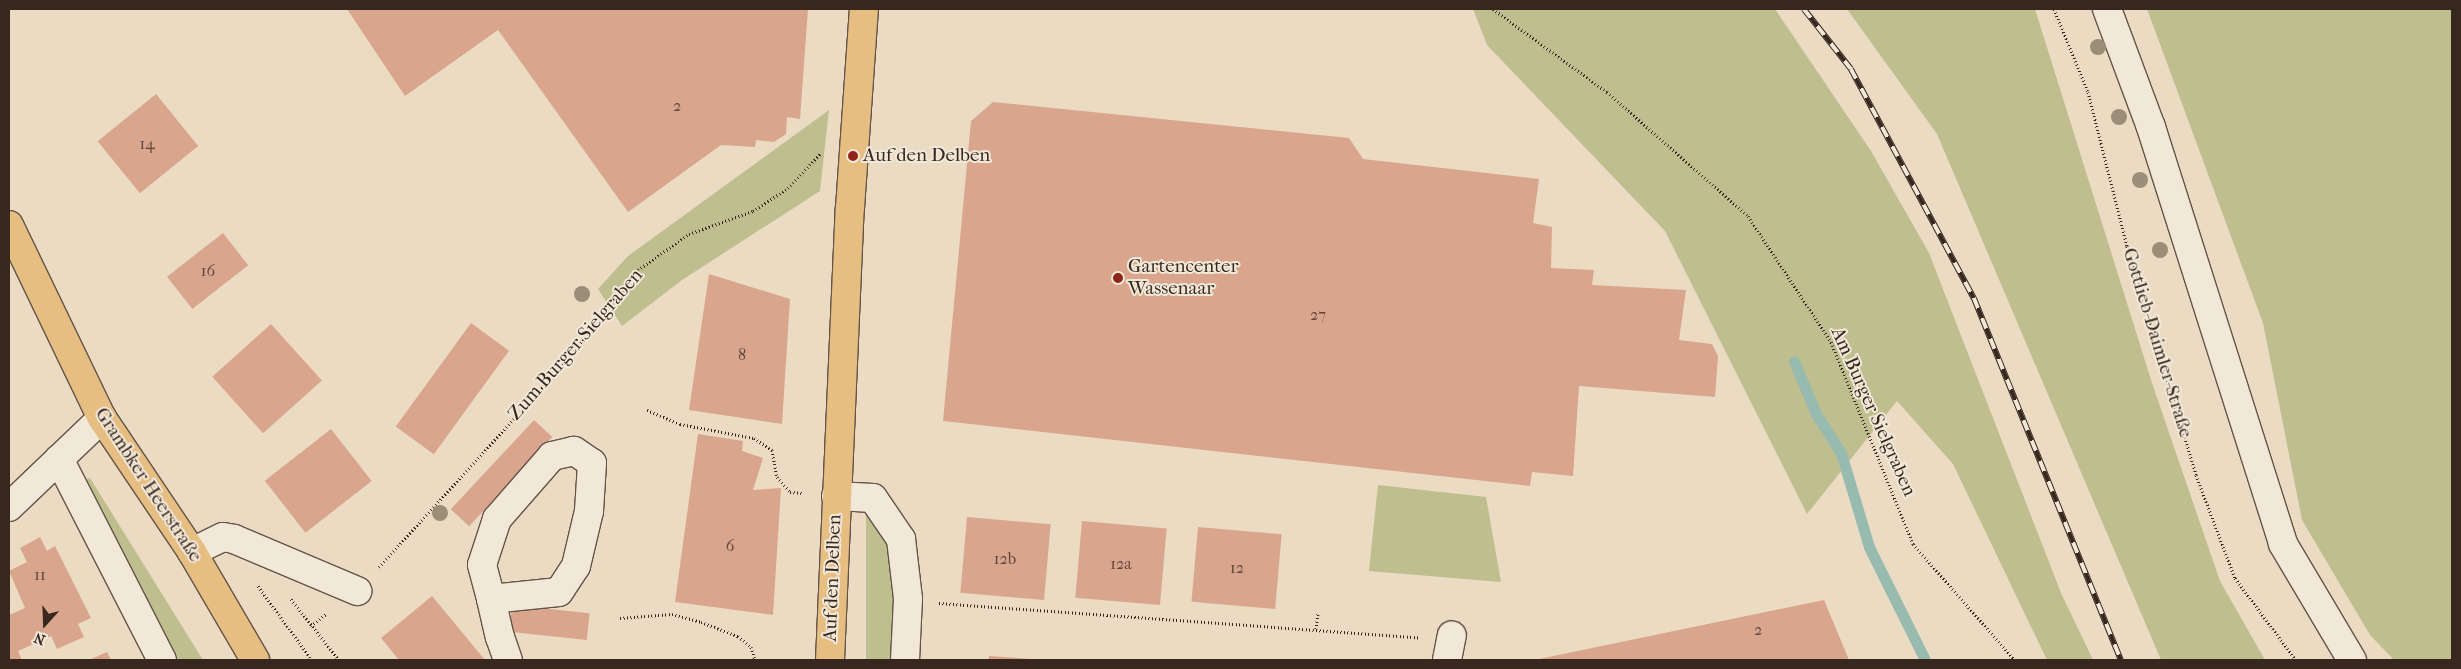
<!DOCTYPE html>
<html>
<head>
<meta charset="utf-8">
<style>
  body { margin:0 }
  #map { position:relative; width:2461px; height:669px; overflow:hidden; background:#ebdbc3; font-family:"IM FELL French Canon",serif }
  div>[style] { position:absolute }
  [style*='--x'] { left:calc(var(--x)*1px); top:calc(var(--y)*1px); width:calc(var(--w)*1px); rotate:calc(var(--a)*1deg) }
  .green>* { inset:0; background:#bfbe8e }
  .stream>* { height:11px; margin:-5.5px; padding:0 5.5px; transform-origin:5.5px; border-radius:5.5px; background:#98bbb0 }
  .building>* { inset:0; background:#daa58d; transform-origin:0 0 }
  .path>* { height:3px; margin-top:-1.5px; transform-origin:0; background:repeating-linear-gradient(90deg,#37271f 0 1px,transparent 0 3.5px) }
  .roads { filter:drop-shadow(1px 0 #645448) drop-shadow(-1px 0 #645448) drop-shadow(0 1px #645448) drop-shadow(0 -1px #645448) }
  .minor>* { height:28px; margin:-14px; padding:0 14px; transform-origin:14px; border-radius:14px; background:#f2e8d8 }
  .major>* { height:28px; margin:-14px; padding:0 14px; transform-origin:14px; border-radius:14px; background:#e6be82 }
  .rail>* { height:5.5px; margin-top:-2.75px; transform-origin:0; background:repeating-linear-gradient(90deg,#f2e8d8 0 11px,#37271f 0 22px); box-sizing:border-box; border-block:1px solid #37271f }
  .trees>* { width:16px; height:16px; margin:-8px; border-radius:50%; background:#9b8d78 }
  .dots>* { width:14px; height:14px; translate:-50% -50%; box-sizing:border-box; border:2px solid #f2e8d8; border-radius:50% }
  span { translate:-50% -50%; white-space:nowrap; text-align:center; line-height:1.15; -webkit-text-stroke:4px #f2e8d8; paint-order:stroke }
  .number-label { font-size:16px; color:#60463a }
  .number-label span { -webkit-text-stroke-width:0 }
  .poi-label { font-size:19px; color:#37271f }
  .left { translate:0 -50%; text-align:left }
  .street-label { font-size:19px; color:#37271f }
  .frame { position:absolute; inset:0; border:10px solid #37271f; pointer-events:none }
  .north { position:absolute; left:20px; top:599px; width:50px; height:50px; -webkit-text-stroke:4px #f2e8d8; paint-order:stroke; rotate:200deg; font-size:14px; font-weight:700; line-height:20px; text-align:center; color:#37271f }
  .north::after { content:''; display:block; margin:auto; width:18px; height:22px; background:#37271f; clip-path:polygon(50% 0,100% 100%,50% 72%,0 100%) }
</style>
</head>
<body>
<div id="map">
  <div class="green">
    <div style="clip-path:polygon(1473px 9px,1775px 9px,1871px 151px,1929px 253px,2061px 593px,2093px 660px,2047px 660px,1953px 464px,1897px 401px,1807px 514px,1665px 231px,1487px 45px)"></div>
    <div style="clip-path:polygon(1847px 9px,2035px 9px,2152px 383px,2220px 581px,2265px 660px,2161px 660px,1937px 134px)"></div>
    <div style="clip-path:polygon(2147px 9px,2452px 9px,2452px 660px,2394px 660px,2370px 635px,2302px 520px,2263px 323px)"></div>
    <div style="clip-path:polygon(829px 110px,820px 191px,682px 280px,622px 326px,598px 289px,628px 256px)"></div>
    <div style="clip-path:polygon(90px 478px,203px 660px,174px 660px,82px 481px)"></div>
    <div style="clip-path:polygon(1378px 485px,1486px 497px,1501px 582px,1369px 571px)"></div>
    <div style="clip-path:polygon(866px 503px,887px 531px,896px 568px,896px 660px,866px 660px)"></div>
  </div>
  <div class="stream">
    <div style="--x:1794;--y:361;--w:57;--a:67.5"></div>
    <div style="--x:1816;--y:414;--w:46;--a:57.3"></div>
    <div style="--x:1841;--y:453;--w:98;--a:73.4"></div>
    <div style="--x:1869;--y:547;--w:126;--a:63.6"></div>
  </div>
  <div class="building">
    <div style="clip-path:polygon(347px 9px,808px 9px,800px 119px,787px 117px,786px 134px,774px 142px,756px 140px,755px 147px,721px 145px,628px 212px,498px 30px,405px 96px)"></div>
    <div style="left:156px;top:94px;width:67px;height:75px;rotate:51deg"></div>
    <div style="clip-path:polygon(993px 102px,1349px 138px,1363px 159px,1539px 179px,1533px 223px,1552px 227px,1551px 268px,1594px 270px,1592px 285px,1686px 290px,1679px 340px,1712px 344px,1718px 356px,1715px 397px,1579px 386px,1573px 476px,1532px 472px,1530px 486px,943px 421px,971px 121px)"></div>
    <div style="left:223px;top:233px;width:41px;height:71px;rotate:52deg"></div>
    <div style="clip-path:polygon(709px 274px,790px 299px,782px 424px,689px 410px)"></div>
    <div style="left:471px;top:323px;width:47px;height:128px;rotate:36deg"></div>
    <div style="left:271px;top:324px;width:76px;height:79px;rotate:48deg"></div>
    <div style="left:534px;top:420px;width:25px;height:122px;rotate:43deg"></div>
    <div style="left:331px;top:429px;width:66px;height:84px;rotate:52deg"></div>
    <div style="clip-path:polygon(698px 434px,743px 441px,742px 451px,763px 458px,753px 490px,781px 488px,773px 615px,675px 602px)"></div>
    <div style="left:967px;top:517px;width:84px;height:76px;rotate:5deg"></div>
    <div style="left:1082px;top:521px;width:85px;height:77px;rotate:5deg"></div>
    <div style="left:1198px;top:527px;width:84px;height:75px;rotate:5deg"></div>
    <div style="clip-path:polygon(40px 537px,47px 551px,55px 546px,91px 618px,78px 624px,84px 637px,57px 649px,51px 636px,18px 651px,22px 660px,9px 660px,9px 615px,25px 608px,9px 571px,27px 562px,20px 548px)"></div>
    <div style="clip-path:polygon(432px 596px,485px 660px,399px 660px,381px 638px)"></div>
    <div style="clip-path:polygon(1824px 600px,1849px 660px,1539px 660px,1539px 659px)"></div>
    <div style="left:512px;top:605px;width:78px;height:27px;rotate:6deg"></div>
    <div style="clip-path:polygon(107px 652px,111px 660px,89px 660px)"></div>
    <div style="clip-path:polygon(989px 656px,1030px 659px,1030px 660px,989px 660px)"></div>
  </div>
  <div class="path">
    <div style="--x:1493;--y:9;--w:141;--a:36.1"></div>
    <div style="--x:1607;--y:92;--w:188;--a:41.3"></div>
    <div style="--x:1748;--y:216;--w:151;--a:56.6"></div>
    <div style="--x:1831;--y:342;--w:218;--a:67.9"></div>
    <div style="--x:1913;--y:544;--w:154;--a:48.7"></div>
    <div style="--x:2054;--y:9;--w:90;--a:67.7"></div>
    <div style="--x:2088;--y:92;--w:159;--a:75.8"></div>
    <div style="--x:2127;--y:246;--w:239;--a:73.2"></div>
    <div style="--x:2196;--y:475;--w:110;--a:69.3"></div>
    <div style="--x:2235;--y:578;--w:102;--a:53.4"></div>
    <div style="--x:647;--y:410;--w:36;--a:23"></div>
    <div style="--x:680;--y:424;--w:75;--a:10.7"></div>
    <div style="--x:754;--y:438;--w:22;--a:34"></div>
    <div style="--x:772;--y:450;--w:27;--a:80"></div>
    <div style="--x:777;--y:477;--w:20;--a:49"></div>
    <div style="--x:790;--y:492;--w:14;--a:4"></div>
    <div style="--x:379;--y:567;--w:284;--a:-47.7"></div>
    <div style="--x:570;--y:357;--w:110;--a:-52"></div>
    <div style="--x:638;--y:270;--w:62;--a:-35.2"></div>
    <div style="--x:689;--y:234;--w:68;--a:-19.8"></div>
    <div style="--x:753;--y:211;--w:42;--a:-33.3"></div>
    <div style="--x:788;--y:188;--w:47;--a:-46.7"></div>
    <div style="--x:258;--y:586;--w:92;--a:53.9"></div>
    <div style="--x:291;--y:599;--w:78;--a:51.8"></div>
    <div style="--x:939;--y:603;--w:481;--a:4.1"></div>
    <div style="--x:620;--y:618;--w:52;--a:-4.4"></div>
    <div style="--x:672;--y:614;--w:30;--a:15"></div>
    <div style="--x:701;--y:622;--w:40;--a:21"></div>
    <div style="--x:738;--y:636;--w:17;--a:40"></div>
    <div style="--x:751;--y:647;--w:14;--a:73"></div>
    <div style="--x:311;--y:626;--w:19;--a:-39"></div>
    <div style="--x:1316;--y:629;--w:17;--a:-83"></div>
  </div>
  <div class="roads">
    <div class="minor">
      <div style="--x:2107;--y:9;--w:126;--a:69.6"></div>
      <div style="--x:2151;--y:127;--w:437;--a:72.4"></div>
      <div style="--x:2283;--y:544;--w:135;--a:59.3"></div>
      <div style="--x:59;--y:459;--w:226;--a:62.9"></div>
      <div style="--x:836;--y:496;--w:37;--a:3"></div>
      <div style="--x:873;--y:498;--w:50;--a:55.7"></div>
      <div style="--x:901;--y:539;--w:60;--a:83.3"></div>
      <div style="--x:908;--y:599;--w:61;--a:92.8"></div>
      <div style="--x:9;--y:507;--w:129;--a:-43.7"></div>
      <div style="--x:192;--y:552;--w:34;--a:-26"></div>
      <div style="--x:223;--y:537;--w:11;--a:10"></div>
      <div style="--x:234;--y:539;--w:134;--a:22.9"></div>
      <div style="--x:491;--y:599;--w:68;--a:-5.9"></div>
      <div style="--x:559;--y:592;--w:31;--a:-57"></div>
      <div style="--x:576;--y:566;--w:57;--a:-76.7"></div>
      <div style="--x:589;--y:511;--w:48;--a:-86.4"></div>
      <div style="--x:592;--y:463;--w:22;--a:-146"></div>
      <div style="--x:574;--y:451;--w:23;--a:167"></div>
      <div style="--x:552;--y:456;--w:84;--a:131.1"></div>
      <div style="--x:497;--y:519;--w:48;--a:108.1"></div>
      <div style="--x:482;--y:565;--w:35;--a:75"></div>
      <div style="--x:491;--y:599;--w:39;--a:77"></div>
      <div style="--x:500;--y:637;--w:24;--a:71"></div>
      <div style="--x:1447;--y:660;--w:25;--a:-79"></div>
    </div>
    <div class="major">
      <div style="--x:9;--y:225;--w:214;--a:64.3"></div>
      <div style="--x:102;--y:418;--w:161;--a:56.1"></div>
      <div style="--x:192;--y:552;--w:125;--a:59.7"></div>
      <div style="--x:830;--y:660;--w:452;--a:-87.5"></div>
      <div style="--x:850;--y:208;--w:199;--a:-86"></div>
    </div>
  </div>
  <div class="rail">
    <div style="--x:1804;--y:9;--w:76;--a:51.9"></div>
    <div style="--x:1851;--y:69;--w:260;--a:61.8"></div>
    <div style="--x:1974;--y:298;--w:391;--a:67.9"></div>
  </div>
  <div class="trees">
    <div style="left:2098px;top:47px"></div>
    <div style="left:2119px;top:117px"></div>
    <div style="left:2140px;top:180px"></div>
    <div style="left:2160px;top:250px"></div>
    <div style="left:582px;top:294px"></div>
    <div style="left:440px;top:513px"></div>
  </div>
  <div class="dots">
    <div style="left:853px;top:156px;background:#8f2418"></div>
    <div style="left:1118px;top:278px;background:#8f2418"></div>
  </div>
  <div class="number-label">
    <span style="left:677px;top:106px">2</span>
    <span style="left:147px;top:144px">14</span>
    <span style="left:208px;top:271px">16</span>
    <span style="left:1318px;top:315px">27</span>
    <span style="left:742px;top:355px">8</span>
    <span style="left:730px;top:546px">6</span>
    <span style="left:1005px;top:559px">12b</span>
    <span style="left:1121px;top:564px">12a</span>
    <span style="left:1237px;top:568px">12</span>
    <span style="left:40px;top:575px">11</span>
    <span style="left:1758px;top:630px">2</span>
  </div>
  <div class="poi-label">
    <span class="left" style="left:863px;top:156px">Auf den Delben</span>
    <span class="left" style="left:1128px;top:278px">Gartencenter<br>Wassenaar</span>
  </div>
  <div class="street-label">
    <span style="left:2157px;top:343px;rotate:73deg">Gottlieb-Daimler-Straße</span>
    <span style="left:576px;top:345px;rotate:-49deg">Zum Burger Sielgraben</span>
    <span style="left:1873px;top:412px;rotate:66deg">Am Burger Sielgraben</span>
    <span style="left:148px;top:485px;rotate:57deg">Grambker Heerstraße</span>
    <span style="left:833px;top:578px;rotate:-88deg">Auf den Delben</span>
  </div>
  <div class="frame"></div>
  <div class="north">N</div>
</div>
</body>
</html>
